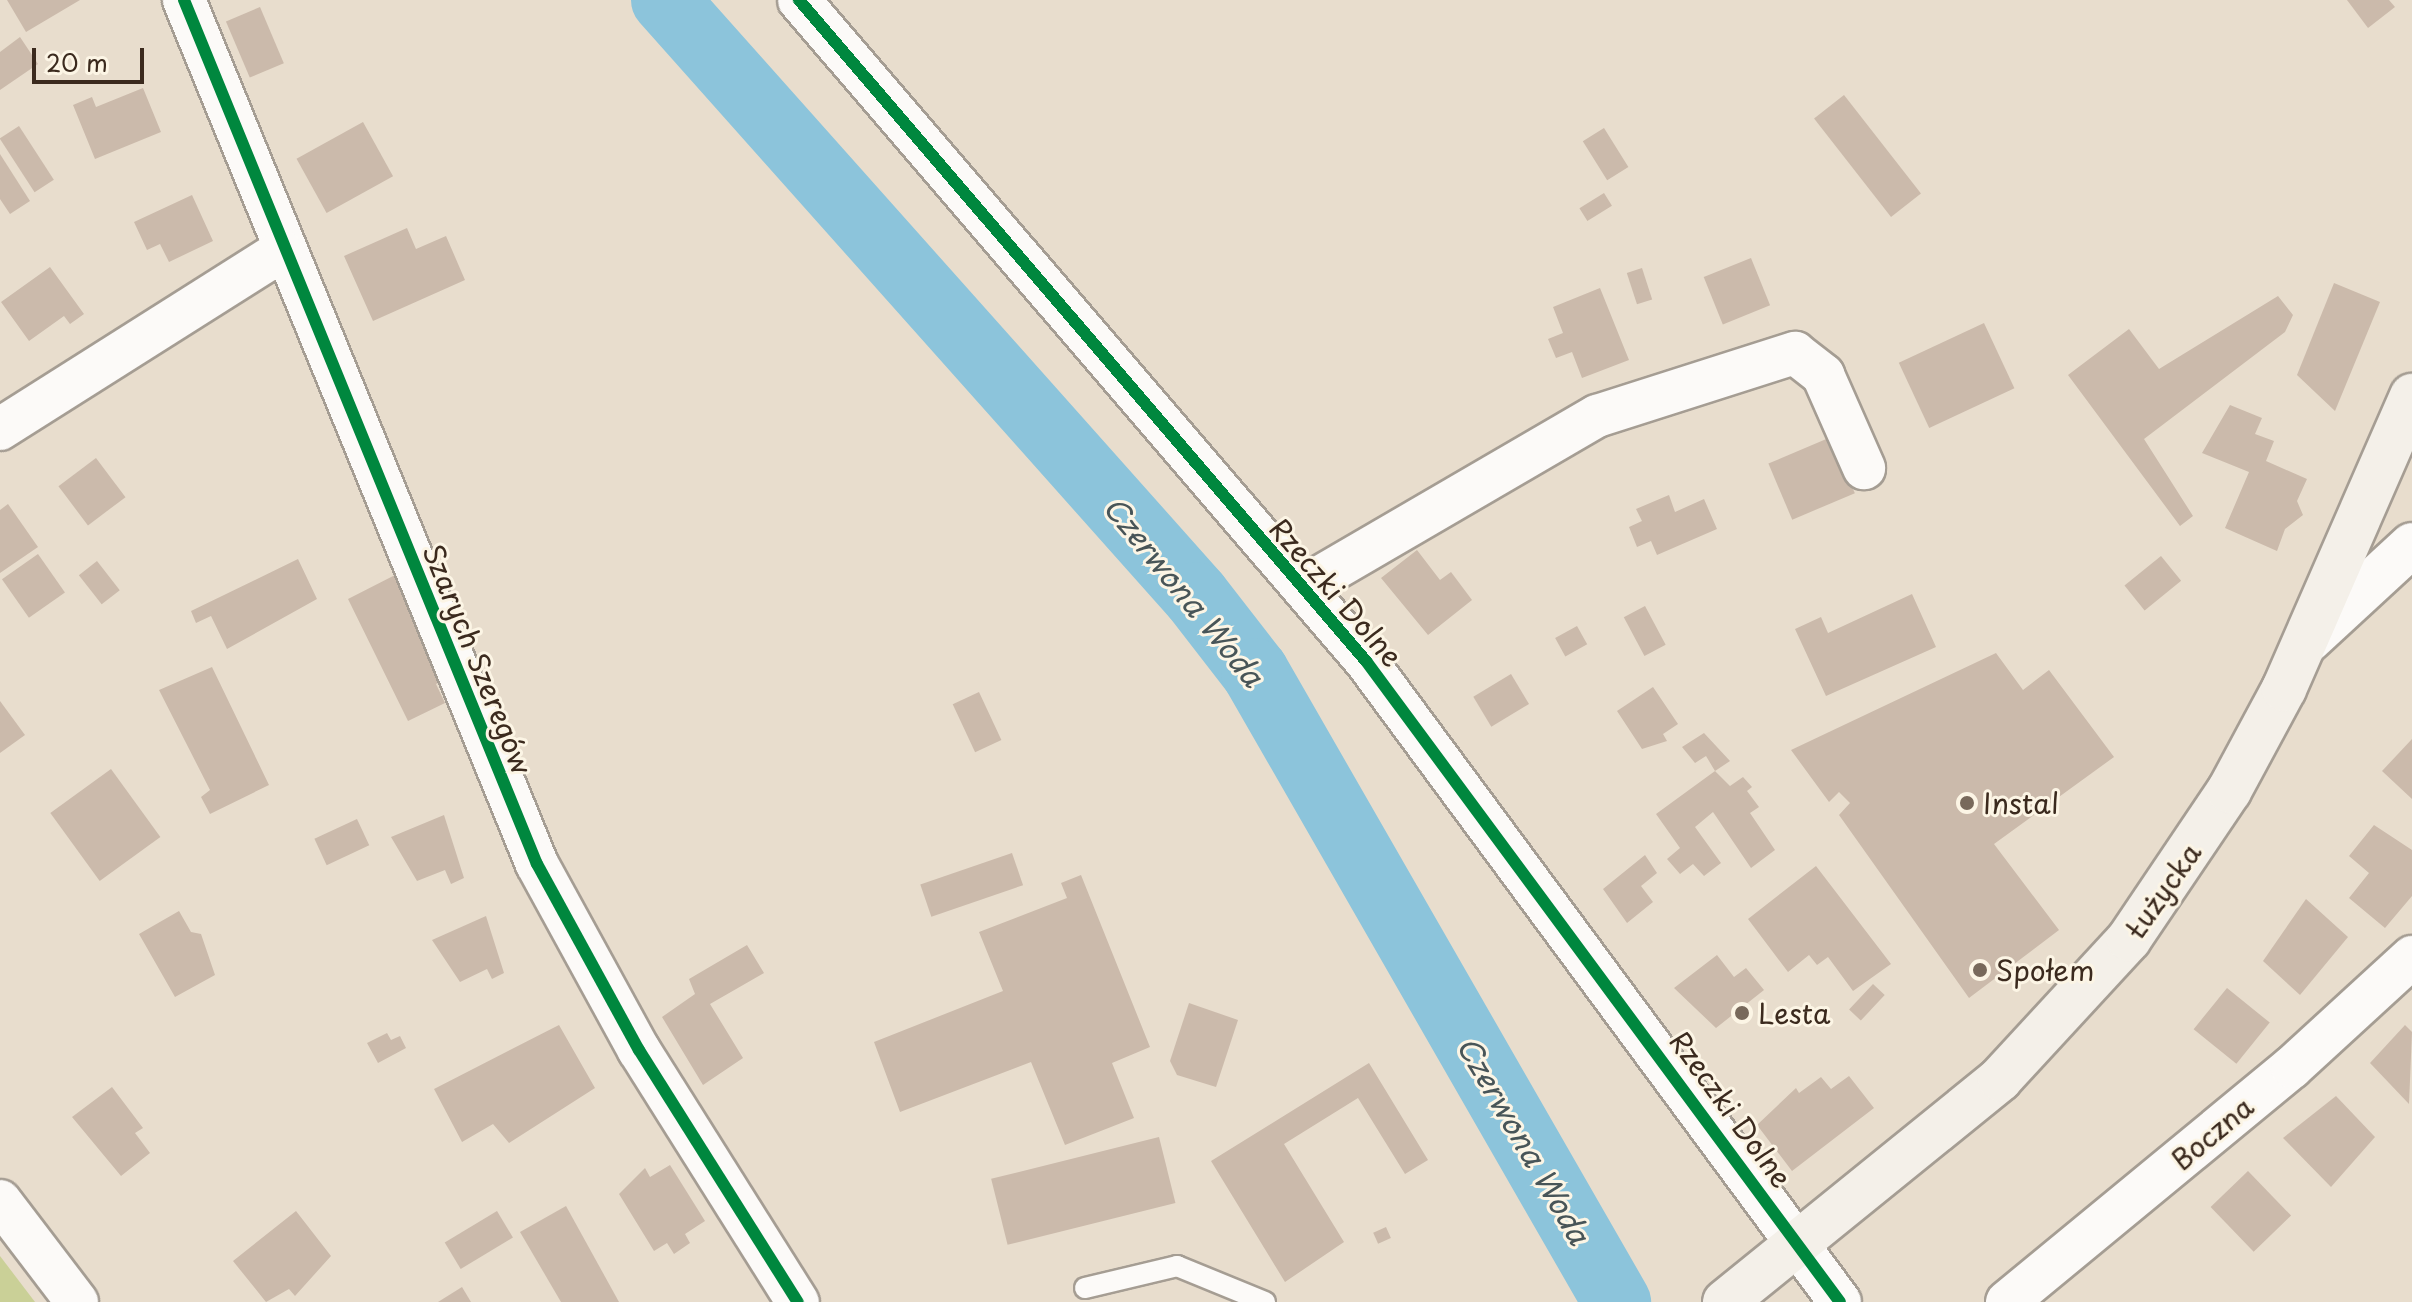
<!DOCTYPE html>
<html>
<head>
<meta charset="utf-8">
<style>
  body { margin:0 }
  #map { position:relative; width:2412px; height:1302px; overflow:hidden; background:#e8ddcd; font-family:"Playpen Sans",sans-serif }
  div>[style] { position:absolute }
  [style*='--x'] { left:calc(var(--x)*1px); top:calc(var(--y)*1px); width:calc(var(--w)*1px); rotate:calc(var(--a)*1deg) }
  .green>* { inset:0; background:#cad097 }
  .river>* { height:68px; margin:-34px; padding:0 34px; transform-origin:34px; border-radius:34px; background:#8cc4db }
  .building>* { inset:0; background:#cbbaab; transform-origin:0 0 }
  .roads { filter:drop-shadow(2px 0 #a59d93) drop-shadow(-2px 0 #a59d93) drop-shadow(0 2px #a59d93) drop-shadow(0 -2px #a59d93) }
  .service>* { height:20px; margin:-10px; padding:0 10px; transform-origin:10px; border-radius:10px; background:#fcfaf8 }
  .minor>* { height:42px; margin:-21px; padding:0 21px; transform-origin:21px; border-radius:21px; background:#fcfaf8 }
  .tertiary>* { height:44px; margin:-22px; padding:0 22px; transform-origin:22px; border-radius:22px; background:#fcfaf8 }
  .secondary>* { height:44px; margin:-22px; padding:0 22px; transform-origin:22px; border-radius:22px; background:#f4f0e9 }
  .cycleway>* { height:12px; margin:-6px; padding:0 6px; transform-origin:6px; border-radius:6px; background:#00873e }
  .dots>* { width:22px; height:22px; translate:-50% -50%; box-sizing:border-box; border:4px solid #fcf5e5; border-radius:50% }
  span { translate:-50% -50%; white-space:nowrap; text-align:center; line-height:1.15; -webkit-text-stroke:6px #fcf5e5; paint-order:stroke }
  .street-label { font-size:28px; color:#3b2a1e }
  .poi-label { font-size:28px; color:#3b2a1e }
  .left { translate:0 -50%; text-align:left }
  .water-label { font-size:30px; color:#485558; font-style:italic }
  .scale { position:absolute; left:32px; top:48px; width:112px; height:36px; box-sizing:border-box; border:4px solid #3b2a1e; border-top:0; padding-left:10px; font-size:24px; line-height:28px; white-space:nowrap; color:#3b2a1e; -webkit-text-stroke:6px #fcf5e5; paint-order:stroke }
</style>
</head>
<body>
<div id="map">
  <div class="green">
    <div style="clip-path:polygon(0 1256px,35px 1302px,0 1302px)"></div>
  </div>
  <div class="river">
    <div style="--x:665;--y:0;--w:798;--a:48.3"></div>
    <div style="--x:1196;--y:596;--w:96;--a:52.2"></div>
    <div style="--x:1255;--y:672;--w:727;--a:60.12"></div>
  </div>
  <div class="building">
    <div style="clip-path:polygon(7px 0,80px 0,26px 32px)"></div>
    <div style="clip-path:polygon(2347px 0,2389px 0,2395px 7px,2368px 28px)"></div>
    <div style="left:260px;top:7px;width:61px;height:37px;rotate:67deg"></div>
    <div style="clip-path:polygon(20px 37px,38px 64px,0 90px,0 52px)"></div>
    <div style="clip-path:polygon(143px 88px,161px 132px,95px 159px,73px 105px,92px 97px,96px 107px)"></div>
    <div style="left:1844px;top:95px;width:125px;height:38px;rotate:52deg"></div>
    <div style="left:363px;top:122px;width:62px;height:76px;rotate:61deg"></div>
    <div style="left:19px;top:126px;width:64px;height:23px;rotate:57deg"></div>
    <div style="left:1604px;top:128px;width:46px;height:25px;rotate:58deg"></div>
    <div style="clip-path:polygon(0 154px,30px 201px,10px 214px,0 199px)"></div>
    <div style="left:1604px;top:193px;width:15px;height:29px;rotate:58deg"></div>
    <div style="clip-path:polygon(192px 195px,213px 241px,169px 262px,160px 244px,147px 250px,134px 222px)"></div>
    <div style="clip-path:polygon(407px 228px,416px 249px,446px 236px,465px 280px,373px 321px,344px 256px)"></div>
    <div style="left:1751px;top:258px;width:51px;height:51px;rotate:68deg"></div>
    <div style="clip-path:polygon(50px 267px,84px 314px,70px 324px,64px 316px,29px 341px,1px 302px)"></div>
    <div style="left:1642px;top:268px;width:33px;height:16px;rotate:72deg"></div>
    <div style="clip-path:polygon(2334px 283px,2380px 302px,2335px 411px,2297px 375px)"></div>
    <div style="clip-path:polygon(1600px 288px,1629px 360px,1582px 378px,1572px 352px,1556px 358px,1548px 339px,1563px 333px,1553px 307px)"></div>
    <div style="clip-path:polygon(2278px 296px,2293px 315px,2285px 332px,2144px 439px,2193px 516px,2180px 526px,2068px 375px,2129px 329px,2159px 369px)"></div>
    <div style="left:1984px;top:323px;width:72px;height:94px;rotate:65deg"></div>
    <div style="clip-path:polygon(2230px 405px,2262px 418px,2255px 434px,2274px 441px,2266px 461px,2307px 479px,2297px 501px,2303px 515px,2285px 529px,2277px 551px,2225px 528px,2249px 472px,2202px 453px)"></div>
    <div style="left:1831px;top:437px;width:61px;height:68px;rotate:67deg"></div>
    <div style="left:96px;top:458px;width:49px;height:47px;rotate:53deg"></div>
    <div style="clip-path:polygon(1669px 495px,1675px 512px,1704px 499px,1717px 529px,1657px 555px,1651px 541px,1637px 547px,1629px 527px,1642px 521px,1636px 509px)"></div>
    <div style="clip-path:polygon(8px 504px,38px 547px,0 573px,0 510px)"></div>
    <div style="clip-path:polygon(1417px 550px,1440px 580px,1451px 572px,1472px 600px,1428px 635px,1381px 578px)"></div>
    <div style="left:38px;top:554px;width:47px;height:44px;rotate:55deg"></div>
    <div style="left:2161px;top:556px;width:32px;height:47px;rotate:51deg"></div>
    <div style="clip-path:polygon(298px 559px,317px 599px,227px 649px,211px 616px,196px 623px,191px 611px)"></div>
    <div style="left:97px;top:561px;width:37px;height:23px;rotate:52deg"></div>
    <div style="clip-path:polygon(399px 573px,449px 678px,436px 684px,445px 703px,408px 721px,348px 599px)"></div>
    <div style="clip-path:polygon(1912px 594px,1936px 647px,1826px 696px,1795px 629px,1821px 617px,1828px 633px)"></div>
    <div style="left:1645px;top:606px;width:44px;height:24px;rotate:62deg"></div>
    <div style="left:1577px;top:626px;width:21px;height:25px;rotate:61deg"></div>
    <div style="clip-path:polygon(1996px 653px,2023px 690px,2049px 670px,2114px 757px,1994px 844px,2059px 930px,1969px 998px,1839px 815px,1850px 803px,1839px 792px,1829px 802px,1791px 750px)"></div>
    <div style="clip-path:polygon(212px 667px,269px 785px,210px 814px,201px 797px,210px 790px,159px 690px)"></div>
    <div style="left:1511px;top:674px;width:35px;height:44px;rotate:59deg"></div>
    <div style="clip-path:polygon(1653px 687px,1678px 724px,1663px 734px,1667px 741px,1642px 749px,1617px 711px)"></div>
    <div style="left:979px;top:692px;width:53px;height:29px;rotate:65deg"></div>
    <div style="clip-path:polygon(0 701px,25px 735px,0 753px)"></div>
    <div style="clip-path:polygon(1704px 733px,1730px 761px,1715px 771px,1730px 786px,1743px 777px,1752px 787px,1747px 791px,1759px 807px,1750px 813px,1775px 850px,1751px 868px,1713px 812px,1695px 827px,1721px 863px,1704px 876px,1693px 864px,1680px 874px,1667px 859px,1680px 848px,1656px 814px,1715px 771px,1706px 756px,1695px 763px,1682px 747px)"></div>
    <div style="clip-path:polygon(2412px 739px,2412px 799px,2382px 771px)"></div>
    <div style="left:111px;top:769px;width:84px;height:75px;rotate:54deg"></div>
    <div style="clip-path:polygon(444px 815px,464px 878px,451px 884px,445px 870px,417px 881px,391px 837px)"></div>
    <div style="left:357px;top:819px;width:29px;height:47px;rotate:65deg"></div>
    <div style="clip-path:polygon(2374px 825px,2412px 850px,2412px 896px,2385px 928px,2349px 898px,2369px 873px,2349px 856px)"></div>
    <div style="left:1012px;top:853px;width:34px;height:97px;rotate:71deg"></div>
    <div style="clip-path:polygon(1645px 855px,1657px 873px,1641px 886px,1653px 902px,1627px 923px,1603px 889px)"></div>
    <div style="clip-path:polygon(1816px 866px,1891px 964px,1853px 991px,1828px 957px,1817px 965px,1809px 955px,1788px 972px,1748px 919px)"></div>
    <div style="clip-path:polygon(1081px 875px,1150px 1047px,1112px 1063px,1134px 1118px,1065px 1145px,1031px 1062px,900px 1112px,874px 1042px,1003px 991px,979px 932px,1067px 898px,1061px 883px)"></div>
    <div style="clip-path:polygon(2306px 899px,2348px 937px,2300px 995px,2263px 961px)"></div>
    <div style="clip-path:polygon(179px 911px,191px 932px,201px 934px,215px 975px,175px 997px,139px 934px)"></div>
    <div style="clip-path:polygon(486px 916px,504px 973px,492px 979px,487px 969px,460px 982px,432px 940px)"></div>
    <div style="clip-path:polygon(747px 945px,764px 973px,710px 1004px,743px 1058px,703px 1085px,662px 1017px,695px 994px,689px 979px)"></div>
    <div style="clip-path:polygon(1717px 955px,1734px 977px,1746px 968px,1764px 990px,1716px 1028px,1674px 988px)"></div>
    <div style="left:1873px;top:984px;width:16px;height:35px;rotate:43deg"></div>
    <div style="left:2227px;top:988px;width:55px;height:53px;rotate:39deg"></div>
    <div style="clip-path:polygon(1189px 1003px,1238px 1020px,1216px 1087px,1177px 1075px,1170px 1061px)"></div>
    <div style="clip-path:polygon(559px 1025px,595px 1088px,509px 1143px,493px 1124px,462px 1142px,434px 1089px)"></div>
    <div style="clip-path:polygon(2405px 1025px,2412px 1032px,2409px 1104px,2370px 1063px)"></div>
    <div style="clip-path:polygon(387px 1033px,391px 1040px,400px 1036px,406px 1048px,378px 1063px,367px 1043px)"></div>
    <div style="clip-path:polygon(1369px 1063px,1428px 1160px,1405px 1174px,1358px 1098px,1284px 1144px,1344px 1242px,1285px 1282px,1211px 1161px)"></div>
    <div style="clip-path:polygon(1849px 1076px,1874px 1108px,1792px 1171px,1757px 1125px,1796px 1088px,1799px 1093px,1821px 1077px,1831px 1089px)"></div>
    <div style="clip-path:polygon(112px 1087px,143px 1128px,135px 1133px,150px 1153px,121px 1176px,72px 1117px)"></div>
    <div style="clip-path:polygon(2336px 1096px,2375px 1137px,2331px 1187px,2283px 1138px)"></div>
    <div style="left:1159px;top:1137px;width:68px;height:173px;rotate:76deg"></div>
    <div style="clip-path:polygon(670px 1165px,705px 1221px,685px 1234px,690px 1243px,674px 1254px,667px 1243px,654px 1251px,619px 1194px,645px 1168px,650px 1177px)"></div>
    <div style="left:2248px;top:1171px;width:62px;height:52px;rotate:46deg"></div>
    <div style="clip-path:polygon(566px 1206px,619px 1302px,561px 1302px,520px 1232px)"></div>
    <div style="clip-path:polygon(296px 1211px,331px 1256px,295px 1296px,289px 1289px,266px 1302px,233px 1261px)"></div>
    <div style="left:497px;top:1211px;width:31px;height:61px;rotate:59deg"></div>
    <div style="left:1386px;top:1227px;width:12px;height:14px;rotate:66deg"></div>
    <div style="clip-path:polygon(462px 1287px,471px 1302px,438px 1302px)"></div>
  </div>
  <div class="roads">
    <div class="service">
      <div style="--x:1085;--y:1288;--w:95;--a:-13.4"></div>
      <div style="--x:1177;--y:1266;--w:95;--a:22.2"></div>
    </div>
    <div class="minor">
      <div style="--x:184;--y:0;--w:933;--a:67.78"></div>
      <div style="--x:537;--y:864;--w:212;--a:61.3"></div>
      <div style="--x:639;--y:1050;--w:298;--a:57.8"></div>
      <div style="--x:799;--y:0;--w:871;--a:49.38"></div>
      <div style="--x:1366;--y:661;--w:797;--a:53.52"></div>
      <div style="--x:0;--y:429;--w:333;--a:-32.3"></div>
      <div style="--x:1303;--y:587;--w:340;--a:-30.2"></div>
      <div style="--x:1597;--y:416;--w:208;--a:-17.7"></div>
      <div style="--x:1795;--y:353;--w:36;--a:38"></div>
      <div style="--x:1823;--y:375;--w:102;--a:66.2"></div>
      <div style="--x:0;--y:1201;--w:127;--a:52.7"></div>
      <div style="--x:2007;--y:1302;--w:369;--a:-39.5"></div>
      <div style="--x:2292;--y:1067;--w:163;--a:-42.5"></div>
    </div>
    <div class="tertiary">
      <div style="--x:2309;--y:640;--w:140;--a:-42.7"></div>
    </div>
    <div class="secondary">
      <div style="--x:1725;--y:1302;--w:354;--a:-39"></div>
      <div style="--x:2000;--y:1079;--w:190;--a:-47.3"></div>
      <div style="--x:2129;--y:939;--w:179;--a:-56"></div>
      <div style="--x:2229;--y:791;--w:116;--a:-61.7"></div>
      <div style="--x:2284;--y:689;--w:320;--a:-66.4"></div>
    </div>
  </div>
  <div class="cycleway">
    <div style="--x:184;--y:0;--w:933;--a:67.78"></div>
    <div style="--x:537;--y:864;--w:212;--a:61.3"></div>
    <div style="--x:639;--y:1050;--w:298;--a:57.8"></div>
    <div style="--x:799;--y:0;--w:871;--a:49.38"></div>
    <div style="--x:1366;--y:661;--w:797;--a:53.52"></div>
  </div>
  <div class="dots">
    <div style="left:1967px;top:803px;background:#78695b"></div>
    <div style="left:1980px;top:970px;background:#78695b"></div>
    <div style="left:1742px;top:1013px;background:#78695b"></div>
  </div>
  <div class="street-label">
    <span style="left:1336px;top:592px;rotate:49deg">Rzeczki Dolne</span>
    <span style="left:478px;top:659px;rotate:68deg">Szarych Szeregów</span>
    <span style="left:2163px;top:890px;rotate:-55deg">Łużycka</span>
    <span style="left:1731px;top:1109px;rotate:54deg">Rzeczki Dolne</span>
    <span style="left:2212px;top:1133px;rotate:-40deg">Boczna</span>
  </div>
  <div class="poi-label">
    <span class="left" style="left:1983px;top:803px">Instal</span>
    <span class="left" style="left:1996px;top:970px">Społem</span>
    <span class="left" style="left:1758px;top:1013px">Lesta</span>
  </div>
  <div class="water-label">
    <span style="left:1184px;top:591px;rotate:51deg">Czerwona Woda</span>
    <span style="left:1524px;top:1140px;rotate:60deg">Czerwona Woda</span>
  </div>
  <div class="scale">20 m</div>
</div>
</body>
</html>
